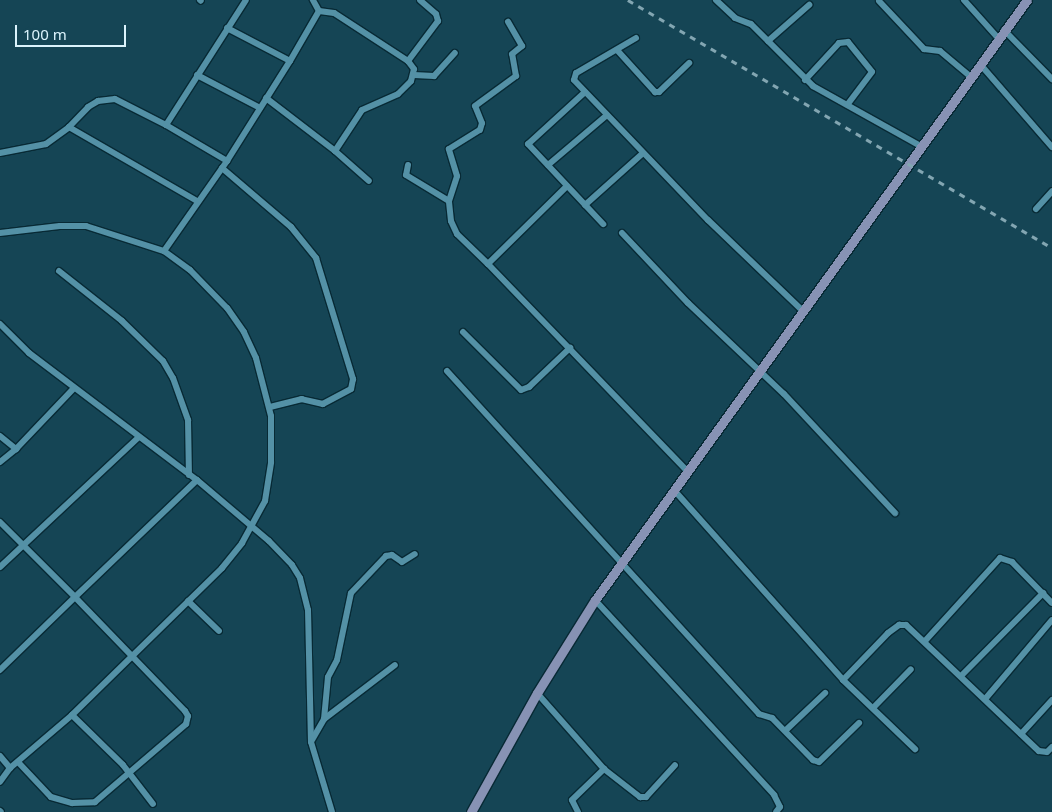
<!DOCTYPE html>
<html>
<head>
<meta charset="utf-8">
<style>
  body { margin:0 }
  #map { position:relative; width:1052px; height:812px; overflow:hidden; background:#154555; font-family:"Noto Sans",sans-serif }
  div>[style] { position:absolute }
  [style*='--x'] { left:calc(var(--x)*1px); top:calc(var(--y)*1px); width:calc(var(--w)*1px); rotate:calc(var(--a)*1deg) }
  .roads { filter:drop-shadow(1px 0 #082a35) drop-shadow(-1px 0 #082a35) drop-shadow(0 1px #082a35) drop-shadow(0 -1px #082a35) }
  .street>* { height:6px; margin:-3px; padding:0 3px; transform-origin:3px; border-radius:3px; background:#5491a6 }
  .secondary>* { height:9px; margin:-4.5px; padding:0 4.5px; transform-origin:4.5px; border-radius:4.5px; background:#8792b4 }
  .rail>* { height:2.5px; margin-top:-1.25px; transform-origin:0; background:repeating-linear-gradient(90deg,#83a6b2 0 6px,transparent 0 12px) }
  span { translate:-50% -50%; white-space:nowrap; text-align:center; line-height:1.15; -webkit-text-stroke:4px #154555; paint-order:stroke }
  .scale { position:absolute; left:15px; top:25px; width:111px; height:22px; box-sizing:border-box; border:2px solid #dbf3fc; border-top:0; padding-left:6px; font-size:15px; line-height:18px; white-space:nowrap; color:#dbf3fc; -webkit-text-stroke:4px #154555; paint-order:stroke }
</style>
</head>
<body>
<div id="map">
  <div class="roads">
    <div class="street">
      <div style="--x:200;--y:0;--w:1;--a:45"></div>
      <div style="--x:716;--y:0;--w:26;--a:43"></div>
      <div style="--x:735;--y:18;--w:17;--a:21"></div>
      <div style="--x:751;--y:24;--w:88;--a:45"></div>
      <div style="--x:813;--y:86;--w:125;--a:29.2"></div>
      <div style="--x:964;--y:0;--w:51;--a:48.2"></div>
      <div style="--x:879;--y:1;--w:66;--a:46.8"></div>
      <div style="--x:924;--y:49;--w:16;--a:7"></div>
      <div style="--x:940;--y:51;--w:40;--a:40"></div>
      <div style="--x:227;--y:28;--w:71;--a:27.6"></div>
      <div style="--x:1004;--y:30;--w:69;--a:45.6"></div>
      <div style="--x:636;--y:38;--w:69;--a:149.7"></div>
      <div style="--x:576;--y:73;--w:7;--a:106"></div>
      <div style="--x:574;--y:80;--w:194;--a:46.3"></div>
      <div style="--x:708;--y:220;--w:130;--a:43.8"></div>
      <div style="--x:768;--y:41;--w:55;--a:-41.3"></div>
      <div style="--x:617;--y:50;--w:57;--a:47.9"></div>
      <div style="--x:655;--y:92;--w:4;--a:0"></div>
      <div style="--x:659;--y:92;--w:42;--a:-44"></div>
      <div style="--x:408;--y:61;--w:50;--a:-53.1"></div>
      <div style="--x:438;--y:21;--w:7;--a:-106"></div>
      <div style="--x:436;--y:14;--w:21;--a:-139"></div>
      <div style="--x:980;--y:64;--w:110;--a:49.1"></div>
      <div style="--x:197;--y:75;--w:71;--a:27.6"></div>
      <div style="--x:414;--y:75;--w:20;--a:3"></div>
      <div style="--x:434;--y:76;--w:31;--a:-48"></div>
      <div style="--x:805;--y:80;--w:50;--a:-47.4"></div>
      <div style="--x:839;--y:43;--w:9;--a:-6"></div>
      <div style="--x:848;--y:42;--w:38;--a:51"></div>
      <div style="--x:872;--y:72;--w:41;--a:127.1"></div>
      <div style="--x:585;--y:92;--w:77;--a:137.6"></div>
      <div style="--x:528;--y:144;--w:110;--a:46.8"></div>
      <div style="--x:266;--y:98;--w:87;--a:37.5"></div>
      <div style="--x:335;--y:151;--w:49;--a:-56.6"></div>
      <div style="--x:362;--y:110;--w:39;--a:-24"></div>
      <div style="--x:398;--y:94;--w:18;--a:-45"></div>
      <div style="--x:411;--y:81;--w:12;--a:-76"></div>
      <div style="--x:414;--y:69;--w:10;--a:-127"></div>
      <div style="--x:408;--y:61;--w:88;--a:-147"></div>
      <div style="--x:334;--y:13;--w:15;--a:-172"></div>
      <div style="--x:166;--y:125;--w:148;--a:-57.4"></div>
      <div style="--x:335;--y:151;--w:45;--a:41.4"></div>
      <div style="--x:0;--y:153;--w:47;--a:-11.1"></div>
      <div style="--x:46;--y:144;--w:29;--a:-36"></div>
      <div style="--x:408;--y:165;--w:10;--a:101"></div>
      <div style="--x:406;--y:175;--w:50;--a:31.2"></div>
      <div style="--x:548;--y:165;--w:77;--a:-40.3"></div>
      <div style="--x:222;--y:168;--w:91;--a:40.5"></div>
      <div style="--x:291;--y:227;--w:40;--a:51"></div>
      <div style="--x:316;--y:258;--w:127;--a:73"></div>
      <div style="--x:353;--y:379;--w:10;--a:101"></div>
      <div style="--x:351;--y:389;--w:32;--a:152"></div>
      <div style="--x:323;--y:404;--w:22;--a:-167"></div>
      <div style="--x:302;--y:399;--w:34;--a:166"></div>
      <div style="--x:567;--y:186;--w:111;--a:135.4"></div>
      <div style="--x:488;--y:264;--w:286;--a:46.1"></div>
      <div style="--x:197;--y:201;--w:148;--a:-150"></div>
      <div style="--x:69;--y:127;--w:28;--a:-46"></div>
      <div style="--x:88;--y:107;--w:12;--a:-31"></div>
      <div style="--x:98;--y:101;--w:17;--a:-7"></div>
      <div style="--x:115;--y:99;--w:57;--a:27"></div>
      <div style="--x:166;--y:125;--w:71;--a:30.5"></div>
      <div style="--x:585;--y:205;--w:78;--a:-41.9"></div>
      <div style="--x:1036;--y:209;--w:24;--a:-48"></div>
      <div style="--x:0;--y:233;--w:60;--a:-6.7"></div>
      <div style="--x:60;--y:226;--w:26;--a:0"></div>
      <div style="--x:86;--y:226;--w:82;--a:17.8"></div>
      <div style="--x:164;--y:251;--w:110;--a:-55"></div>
      <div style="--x:227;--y:161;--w:118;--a:-57.8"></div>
      <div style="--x:290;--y:61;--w:58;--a:-59.9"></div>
      <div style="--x:319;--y:11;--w:13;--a:-119"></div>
      <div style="--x:622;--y:233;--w:96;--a:46.7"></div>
      <div style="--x:688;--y:303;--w:132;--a:43.5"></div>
      <div style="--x:784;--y:394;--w:163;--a:47"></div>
      <div style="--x:488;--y:264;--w:43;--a:-135.9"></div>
      <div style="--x:457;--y:234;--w:14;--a:-115"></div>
      <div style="--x:451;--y:221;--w:20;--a:-96"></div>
      <div style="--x:449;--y:201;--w:26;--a:-72"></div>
      <div style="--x:457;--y:176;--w:28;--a:-107"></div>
      <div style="--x:449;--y:149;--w:36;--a:-32"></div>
      <div style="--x:480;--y:130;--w:7;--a:-74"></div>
      <div style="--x:482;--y:123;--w:18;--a:-112"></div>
      <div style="--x:475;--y:106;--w:51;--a:-36.2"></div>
      <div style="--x:516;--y:76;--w:22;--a:-100"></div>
      <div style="--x:512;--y:54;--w:13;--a:-39"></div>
      <div style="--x:522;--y:46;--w:28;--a:-120"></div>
      <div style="--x:59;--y:271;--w:80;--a:38.4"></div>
      <div style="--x:122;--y:321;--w:57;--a:44.3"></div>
      <div style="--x:163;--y:361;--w:20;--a:60"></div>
      <div style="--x:173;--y:378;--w:45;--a:70.3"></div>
      <div style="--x:188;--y:420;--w:55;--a:89"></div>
      <div style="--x:0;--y:324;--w:41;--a:45"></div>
      <div style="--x:29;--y:353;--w:211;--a:37.1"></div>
      <div style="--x:197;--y:480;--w:94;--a:40.3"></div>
      <div style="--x:269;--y:541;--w:33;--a:46"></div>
      <div style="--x:292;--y:565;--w:15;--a:58"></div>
      <div style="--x:300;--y:578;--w:33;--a:76"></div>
      <div style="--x:308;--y:610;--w:132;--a:88.7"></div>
      <div style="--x:311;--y:742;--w:73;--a:73.3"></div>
      <div style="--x:463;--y:332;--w:82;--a:45"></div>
      <div style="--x:521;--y:390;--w:9;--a:-21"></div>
      <div style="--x:529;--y:387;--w:57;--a:-43.6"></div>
      <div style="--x:447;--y:371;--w:464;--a:47.7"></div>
      <div style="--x:759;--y:714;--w:14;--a:17"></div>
      <div style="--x:772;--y:718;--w:59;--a:45.7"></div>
      <div style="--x:813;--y:760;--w:6;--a:18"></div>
      <div style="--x:819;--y:762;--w:56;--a:-44.3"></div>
      <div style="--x:0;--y:436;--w:21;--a:39"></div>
      <div style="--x:16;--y:449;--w:84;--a:-46.4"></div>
      <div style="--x:0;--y:462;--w:21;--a:-39"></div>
      <div style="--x:674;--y:490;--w:254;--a:48.3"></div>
      <div style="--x:843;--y:680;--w:100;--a:43.8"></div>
      <div style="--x:0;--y:522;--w:106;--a:45"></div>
      <div style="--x:75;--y:597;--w:105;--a:135.8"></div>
      <div style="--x:0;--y:567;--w:190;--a:-43.1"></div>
      <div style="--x:595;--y:600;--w:265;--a:47.4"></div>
      <div style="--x:774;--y:795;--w:13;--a:63"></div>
      <div style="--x:780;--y:807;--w:6;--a:129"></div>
      <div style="--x:188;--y:601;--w:43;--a:44.1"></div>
      <div style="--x:925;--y:641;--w:112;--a:-47.9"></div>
      <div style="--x:1000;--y:558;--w:13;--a:18"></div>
      <div style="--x:1012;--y:562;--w:57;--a:45.7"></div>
      <div style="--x:961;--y:676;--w:117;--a:-45.3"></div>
      <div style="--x:843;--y:680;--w:65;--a:-46.2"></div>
      <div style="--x:888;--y:633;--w:14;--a:-36"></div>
      <div style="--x:899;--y:625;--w:7;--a:0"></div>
      <div style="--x:906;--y:625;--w:183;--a:43.5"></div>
      <div style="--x:1039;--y:751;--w:8;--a:7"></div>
      <div style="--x:1047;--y:752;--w:7;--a:-45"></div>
      <div style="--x:537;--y:693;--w:101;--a:48.6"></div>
      <div style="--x:604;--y:769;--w:46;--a:37.9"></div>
      <div style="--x:640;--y:797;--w:6;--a:0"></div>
      <div style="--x:646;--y:797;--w:43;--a:-47.8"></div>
      <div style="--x:986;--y:698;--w:102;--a:-49.8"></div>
      <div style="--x:873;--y:708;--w:54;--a:-45.7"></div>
      <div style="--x:72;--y:715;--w:71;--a:44.4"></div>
      <div style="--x:123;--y:765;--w:49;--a:52.4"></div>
      <div style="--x:324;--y:719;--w:42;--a:-84.6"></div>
      <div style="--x:328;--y:677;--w:19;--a:-62"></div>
      <div style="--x:337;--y:660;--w:68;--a:-78.2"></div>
      <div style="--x:351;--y:593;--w:51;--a:-46.6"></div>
      <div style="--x:386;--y:556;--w:6;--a:-9"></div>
      <div style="--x:392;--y:555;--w:12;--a:35"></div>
      <div style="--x:402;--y:562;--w:15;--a:-32"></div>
      <div style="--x:786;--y:730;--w:54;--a:-43.5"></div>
      <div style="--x:1021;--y:734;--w:46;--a:-47.6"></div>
      <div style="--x:312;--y:740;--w:24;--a:-60"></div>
      <div style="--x:324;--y:719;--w:89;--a:-37.3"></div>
      <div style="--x:0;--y:756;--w:16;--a:50"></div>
      <div style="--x:10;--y:768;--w:17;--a:126"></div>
      <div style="--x:18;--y:762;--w:48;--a:46.7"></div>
      <div style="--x:51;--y:797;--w:22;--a:16"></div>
      <div style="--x:72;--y:803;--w:23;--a:-2"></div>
      <div style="--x:95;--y:802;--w:120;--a:-40.6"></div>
      <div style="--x:186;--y:724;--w:8;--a:-76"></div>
      <div style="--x:188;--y:716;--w:6;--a:-121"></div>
      <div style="--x:185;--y:711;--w:158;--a:-134"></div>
      <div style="--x:75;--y:597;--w:169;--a:-43.8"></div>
      <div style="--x:10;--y:768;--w:82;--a:-40.5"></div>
      <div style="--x:72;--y:715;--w:210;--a:-44.4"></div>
      <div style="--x:222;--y:568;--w:32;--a:-51"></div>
      <div style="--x:242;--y:543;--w:48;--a:-61.3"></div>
      <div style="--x:265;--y:501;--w:39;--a:-81"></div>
      <div style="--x:271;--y:462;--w:46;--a:-90"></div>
      <div style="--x:271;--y:416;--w:60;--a:-104.5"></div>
      <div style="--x:256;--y:358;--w:29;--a:-115"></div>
      <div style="--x:244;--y:332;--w:29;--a:-125"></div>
      <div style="--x:227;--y:308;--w:53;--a:-134.2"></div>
      <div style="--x:190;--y:270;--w:32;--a:-144"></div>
      <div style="--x:0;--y:811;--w:1;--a:45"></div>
      <div style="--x:578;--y:812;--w:13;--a:-117"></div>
      <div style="--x:572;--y:800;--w:45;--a:-44.1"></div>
    </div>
    <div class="secondary">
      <div style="--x:471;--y:812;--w:136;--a:-61"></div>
      <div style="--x:537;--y:693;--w:110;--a:-58.1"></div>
      <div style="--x:595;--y:600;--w:739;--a:-54.25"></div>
    </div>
  </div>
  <div class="rail">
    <div style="--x:628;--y:0;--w:491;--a:30.3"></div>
  </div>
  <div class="scale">100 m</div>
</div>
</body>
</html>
